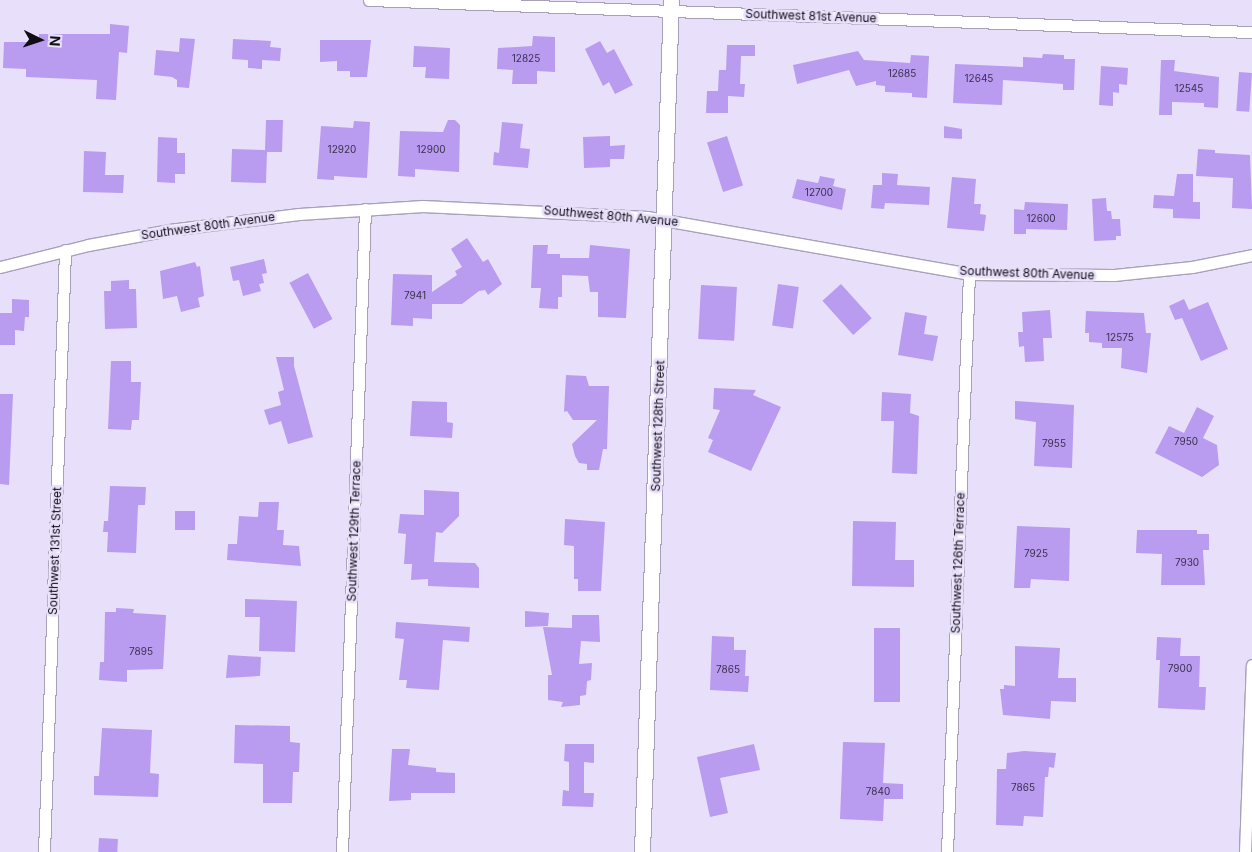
<!DOCTYPE html>
<html>
<head>
<meta charset="utf-8">
<style>
  body { margin:0 }
  #map { position:relative; width:1252px; height:852px; overflow:hidden; background:#e8e0fa; font-family:Inter,sans-serif }
  div>[style] { position:absolute }
  [style*='--x'] { left:calc(var(--x)*1px); top:calc(var(--y)*1px); width:calc(var(--w)*1px); rotate:calc(var(--a)*1deg) }
  .building>* { inset:0; background:#b99bef; transform-origin:0 0 }
  .roads { filter:drop-shadow(1px 0 #a8a0b9) drop-shadow(-1px 0 #a8a0b9) drop-shadow(0 1px #a8a0b9) drop-shadow(0 -1px #a8a0b9) }
  .street>* { height:11px; margin:-5.5px; padding:0 5.5px; transform-origin:5.5px; border-radius:5.5px; background:#fff }
  .secondary>* { height:15px; margin:-7.5px; padding:0 7.5px; transform-origin:7.5px; border-radius:7.5px; background:#fff }
  span { translate:-50% -50%; white-space:nowrap; text-align:center; line-height:1.15; -webkit-text-stroke:5px #e8e0fa; paint-order:stroke }
  .number-label { font-size:10px; color:#3a304c }
  .number-label span { -webkit-text-stroke-width:0 }
  .street-label { font-size:12px; color:#100d15 }
  .north { position:absolute; left:15px; top:15px; width:50px; height:50px; -webkit-text-stroke:4px #e8e0fa; paint-order:stroke; rotate:94deg; font-size:14px; font-weight:700; line-height:20px; text-align:center; color:#100d15 }
  .north::after { content:''; display:block; margin:auto; width:18px; height:22px; background:#100d15; clip-path:polygon(50% 0,100% 100%,50% 72%,0 100%) }
</style>
</head>
<body>
<div id="map">
  <div class="building">
    <div style="clip-path:polygon(110px 24px,129px 26px,127px 53px,119px 52px,116px 100px,96px 99px,97px 80px,26px 77px,26px 69px,3px 68px,4px 42px,39px 42px,39px 34px,110px 34px)"></div>
    <div style="clip-path:polygon(533px 36px,555px 37px,555px 72px,537px 71px,537px 84px,512px 84px,513px 70px,497px 69px,498px 48px,532px 46px)"></div>
    <div style="clip-path:polygon(180px 38px,195px 39px,189px 88px,177px 87px,177px 80px,172px 77px,154px 75px,156px 50px,179px 52px)"></div>
    <div style="clip-path:polygon(233px 39px,271px 41px,270px 47px,281px 48px,280px 61px,262px 60px,262px 69px,248px 68px,248px 60px,232px 59px)"></div>
    <div style="clip-path:polygon(320px 40px,371px 40px,367px 77px,350px 77px,350px 71px,337px 71px,337px 61px,320px 62px)"></div>
    <div style="clip-path:polygon(600px 41px,607px 53px,614px 49px,633px 85px,615px 94px,609px 82px,603px 86px,585px 49px)"></div>
    <div style="clip-path:polygon(727px 45px,755px 45px,755px 56px,741px 56px,740px 84px,745px 84px,744px 97px,728px 96px,728px 113px,706px 113px,707px 91px,718px 91px,719px 70px,726px 70px)"></div>
    <div style="clip-path:polygon(414px 46px,450px 48px,449px 79px,425px 78px,426px 67px,413px 67px)"></div>
    <div style="clip-path:polygon(858px 51px,864px 60px,910px 63px,911px 55px,929px 56px,927px 98px,912px 97px,912px 93px,885px 92px,885px 86px,876px 85px,876px 81px,856px 86px,849px 70px,797px 84px,793px 65px)"></div>
    <div style="clip-path:polygon(1043px 54px,1064px 55px,1064px 59px,1075px 59px,1074px 90px,1063px 90px,1063px 84px,1003px 80px,1002px 105px,953px 103px,955px 64px,1023px 67px,1023px 57px,1042px 58px)"></div>
    <div style="clip-path:polygon(1161px 60px,1175px 60px,1174px 71px,1219px 77px,1218px 108px,1204px 107px,1204px 103px,1172px 102px,1172px 115px,1159px 115px)"></div>
    <div style="clip-path:polygon(1101px 66px,1128px 68px,1127px 85px,1119px 84px,1119px 93px,1113px 92px,1113px 106px,1099px 105px)"></div>
    <div style="left:1239px;top:72px;width:13px;height:39px;rotate:4deg"></div>
    <div style="clip-path:polygon(266px 120px,283px 120px,282px 152px,267px 152px,266px 183px,231px 182px,232px 149px,265px 150px)"></div>
    <div style="clip-path:polygon(448px 120px,455px 120px,460px 125px,459px 172px,415px 169px,415px 177px,398px 176px,400px 131px,443px 132px)"></div>
    <div style="clip-path:polygon(354px 121px,370px 122px,367px 178px,334px 176px,334px 180px,317px 179px,321px 126px,353px 128px)"></div>
    <div style="clip-path:polygon(502px 122px,523px 124px,520px 148px,530px 149px,528px 168px,493px 165px,494px 152px,499px 153px)"></div>
    <div style="clip-path:polygon(944px 126px,962px 129px,962px 139px,944px 138px)"></div>
    <div style="clip-path:polygon(610px 136px,610px 146px,625px 145px,624px 159px,610px 159px,610px 167px,584px 168px,583px 137px)"></div>
    <div style="left:727px;top:136px;width:52px;height:21px;rotate:72deg"></div>
    <div style="clip-path:polygon(158px 137px,177px 138px,177px 153px,185px 153px,185px 174px,175px 174px,175px 183px,157px 182px)"></div>
    <div style="clip-path:polygon(1198px 149px,1215px 150px,1215px 153px,1250px 155px,1252px 209px,1232px 208px,1233px 178px,1196px 176px)"></div>
    <div style="clip-path:polygon(84px 151px,106px 152px,105px 175px,124px 175px,123px 193px,83px 192px)"></div>
    <div style="clip-path:polygon(882px 173px,898px 174px,897px 185px,930px 187px,929px 205px,885px 203px,884px 209px,871px 208px,873px 185px,882px 185px)"></div>
    <div style="clip-path:polygon(1177px 174px,1193px 174px,1193px 202px,1200px 202px,1200px 219px,1173px 218px,1173px 209px,1153px 208px,1154px 195px,1174px 196px)"></div>
    <div style="clip-path:polygon(820px 176px,835px 179px,833px 186px,846px 189px,842px 210px,792px 198px,797px 179px,818px 183px)"></div>
    <div style="clip-path:polygon(952px 177px,976px 179px,974px 204px,981px 204px,980px 214px,986px 215px,984px 231px,947px 228px)"></div>
    <div style="clip-path:polygon(1106px 198px,1107px 211px,1111px 211px,1112px 219px,1120px 219px,1121px 236px,1116px 236px,1116px 240px,1094px 241px,1092px 199px)"></div>
    <div style="clip-path:polygon(1025px 202px,1068px 204px,1067px 230px,1026px 229px,1026px 234px,1014px 234px,1014px 209px,1024px 210px)"></div>
    <div style="clip-path:polygon(467px 238px,483px 262px,488px 259px,502px 284px,488px 295px,485px 290px,479px 291px,462px 304px,432px 304px,432px 319px,413px 318px,413px 326px,391px 325px,393px 274px,432px 275px,432px 292px,457px 275px,455px 271px,462px 267px,451px 249px)"></div>
    <div style="clip-path:polygon(533px 245px,548px 245px,547px 254px,560px 254px,560px 258px,589px 258px,590px 245px,630px 249px,626px 318px,598px 317px,598px 292px,590px 292px,588px 276px,562px 275px,562px 297px,558px 297px,558px 309px,539px 308px,541px 288px,531px 288px)"></div>
    <div style="clip-path:polygon(264px 259px,267px 273px,262px 274px,264px 283px,259px 284px,261px 291px,243px 296px,239px 280px,233px 281px,230px 267px)"></div>
    <div style="clip-path:polygon(195px 262px,197px 267px,200px 266px,204px 296px,198px 298px,200px 307px,181px 312px,177px 296px,163px 299px,160px 271px)"></div>
    <div style="left:308px;top:273px;width:52px;height:21px;rotate:62deg"></div>
    <div style="clip-path:polygon(129px 280px,129px 289px,136px 289px,137px 328px,105px 329px,104px 291px,111px 291px,111px 281px)"></div>
    <div style="left:778px;top:284px;width:21px;height:42px;rotate:8deg"></div>
    <div style="left:841px;top:284px;width:46px;height:25px;rotate:48deg"></div>
    <div style="left:701px;top:285px;width:36px;height:54px;rotate:3deg"></div>
    <div style="clip-path:polygon(12px 299px,29px 300px,29px 317px,25px 317px,24px 331px,15px 330px,15px 345px,0 345px,0 313px,12px 313px)"></div>
    <div style="clip-path:polygon(1184px 299px,1189px 310px,1208px 302px,1228px 349px,1201px 361px,1182px 318px,1175px 320px,1169px 306px)"></div>
    <div style="clip-path:polygon(1050px 310px,1052px 338px,1043px 338px,1044px 361px,1025px 362px,1024px 346px,1019px 347px,1018px 332px,1023px 332px,1022px 312px)"></div>
    <div style="clip-path:polygon(1086px 311px,1144px 313px,1146px 333px,1151px 333px,1147px 373px,1121px 368px,1122px 348px,1102px 348px,1102px 343px,1089px 342px,1089px 333px,1085px 333px)"></div>
    <div style="clip-path:polygon(905px 312px,927px 316px,924px 334px,938px 336px,933px 361px,898px 355px)"></div>
    <div style="clip-path:polygon(276px 357px,294px 357px,294px 366px,313px 437px,288px 444px,281px 421px,269px 425px,264px 410px,281px 405px,278px 392px,284px 390px)"></div>
    <div style="clip-path:polygon(111px 361px,131px 361px,131px 382px,141px 382px,139px 420px,132px 420px,131px 430px,108px 429px)"></div>
    <div style="clip-path:polygon(566px 375px,586px 376px,589px 386px,609px 386px,607px 449px,603px 449px,599px 470px,587px 470px,587px 464px,579px 463px,575px 456px,572px 444px,597px 420px,573px 420px,567px 411px,564px 412px)"></div>
    <div style="clip-path:polygon(714px 388px,756px 390px,753px 395px,781px 407px,751px 471px,708px 452px,713px 440px,708px 438px,720px 410px,713px 409px)"></div>
    <div style="clip-path:polygon(882px 392px,911px 394px,910px 413px,919px 416px,917px 474px,892px 473px,894px 421px,881px 421px)"></div>
    <div style="clip-path:polygon(0 394px,13px 394px,9px 485px,0 484px)"></div>
    <div style="clip-path:polygon(412px 401px,447px 402px,447px 422px,453px 423px,452px 438px,410px 436px)"></div>
    <div style="clip-path:polygon(1015px 401px,1074px 405px,1072px 468px,1034px 466px,1036px 422px,1015px 419px)"></div>
    <div style="clip-path:polygon(1197px 407px,1214px 416px,1203px 438px,1217px 445px,1219px 465px,1202px 477px,1155px 453px,1169px 426px,1184px 433px)"></div>
    <div style="clip-path:polygon(110px 486px,146px 487px,145px 505px,138px 505px,136px 553px,107px 552px,108px 532px,103px 532px,104px 521px,108px 521px)"></div>
    <div style="clip-path:polygon(424px 490px,459px 492px,459px 516px,442px 533px,436px 532px,434px 562px,475px 563px,479px 568px,479px 588px,428px 586px,428px 579px,411px 580px,412px 564px,404px 564px,406px 534px,398px 533px,400px 514px,424px 515px)"></div>
    <div style="clip-path:polygon(259px 502px,279px 502px,277px 530px,284px 530px,283px 545px,299px 546px,301px 566px,227px 560px,228px 544px,237px 544px,239px 516px,258px 517px)"></div>
    <div style="left:175px;top:511px;width:20px;height:19px"></div>
    <div style="clip-path:polygon(565px 519px,605px 522px,601px 591px,578px 591px,578px 579px,574px 579px,574px 546px,564px 545px)"></div>
    <div style="clip-path:polygon(853px 521px,896px 522px,895px 560px,914px 560px,914px 587px,852px 586px)"></div>
    <div style="clip-path:polygon(1017px 526px,1070px 528px,1069px 581px,1031px 579px,1030px 588px,1014px 588px)"></div>
    <div style="clip-path:polygon(1137px 530px,1197px 530px,1197px 534px,1209px 534px,1209px 550px,1203px 550px,1205px 585px,1161px 585px,1162px 554px,1136px 553px)"></div>
    <div style="clip-path:polygon(245px 599px,297px 601px,295px 652px,259px 651px,260px 617px,245px 617px)"></div>
    <div style="clip-path:polygon(116px 608px,134px 609px,133px 613px,166px 615px,163px 669px,127px 670px,127px 682px,99px 680px,100px 662px,104px 662px,105px 612px,116px 612px)"></div>
    <div style="clip-path:polygon(525px 611px,549px 613px,548px 626px,525px 627px)"></div>
    <div style="clip-path:polygon(572px 615px,599px 615px,600px 642px,581px 641px,579px 664px,592px 663px,591px 680px,587px 681px,586px 695px,580px 696px,580px 705px,561px 707px,563px 702px,548px 700px,548px 675px,552px 675px,543px 627px,572px 628px)"></div>
    <div style="clip-path:polygon(396px 622px,470px 627px,469px 642px,443px 640px,439px 690px,406px 688px,407px 680px,399px 680px,404px 639px,395px 638px)"></div>
    <div style="left:874px;top:628px;width:26px;height:74px"></div>
    <div style="clip-path:polygon(712px 636px,734px 637px,734px 650px,746px 650px,745px 676px,749px 676px,748px 692px,710px 690px)"></div>
    <div style="clip-path:polygon(1157px 637px,1181px 638px,1180px 656px,1200px 656px,1199px 687px,1206px 687px,1205px 710px,1158px 708px,1160px 660px,1156px 660px)"></div>
    <div style="clip-path:polygon(1015px 646px,1060px 648px,1058px 678px,1076px 678px,1076px 702px,1051px 701px,1050px 719px,1003px 715px,1000px 689px,1004px 689px,1004px 685px,1015px 686px)"></div>
    <div style="clip-path:polygon(228px 655px,261px 657px,260px 676px,226px 678px)"></div>
    <div style="clip-path:polygon(235px 725px,290px 726px,290px 742px,300px 743px,299px 772px,293px 772px,292px 803px,263px 803px,263px 764px,234px 763px)"></div>
    <div style="clip-path:polygon(102px 728px,152px 730px,150px 773px,159px 774px,158px 797px,94px 795px,94px 776px,99px 776px)"></div>
    <div style="clip-path:polygon(843px 742px,885px 743px,883px 783px,903px 784px,903px 799px,884px 799px,883px 821px,840px 819px)"></div>
    <div style="clip-path:polygon(565px 744px,594px 744px,594px 763px,584px 762px,584px 793px,594px 793px,593px 807px,562px 806px,563px 790px,569px 791px,569px 762px,564px 761px)"></div>
    <div style="clip-path:polygon(754px 744px,760px 770px,720px 778px,728px 813px,710px 817px,697px 757px)"></div>
    <div style="clip-path:polygon(392px 749px,410px 749px,408px 765px,436px 768px,436px 772px,455px 773px,455px 793px,411px 793px,411px 800px,389px 801px)"></div>
    <div style="clip-path:polygon(1024px 751px,1056px 753px,1054px 768px,1049px 767px,1048px 777px,1045px 777px,1043px 817px,1024px 816px,1023px 826px,996px 825px,997px 769px,1006px 769px,1007px 753px)"></div>
    <div style="left:99px;top:838px;width:19px;height:14px;rotate:3deg"></div>
  </div>
  <div class="roads">
    <div class="street">
      <div style="--x:369;--y:0;--w:884;--a:2.08"></div>
      <div style="--x:0;--y:267;--w:91;--a:-14"></div>
      <div style="--x:88;--y:245;--w:82;--a:-10.5"></div>
      <div style="--x:169;--y:230;--w:131;--a:-7"></div>
      <div style="--x:299;--y:214;--w:124;--a:-3.7"></div>
      <div style="--x:423;--y:206;--w:224;--a:2.8"></div>
      <div style="--x:647;--y:217;--w:327;--a:10"></div>
      <div style="--x:969;--y:274;--w:145;--a:0.4"></div>
      <div style="--x:1114;--y:275;--w:78;--a:-5.9"></div>
      <div style="--x:1192;--y:267;--w:61;--a:-11.3"></div>
      <div style="--x:44;--y:852;--w:602;--a:-88"></div>
      <div style="--x:342;--y:852;--w:643;--a:-87.95"></div>
      <div style="--x:947;--y:852;--w:578;--a:-87.82"></div>
      <div style="--x:1245;--y:852;--w:187;--a:-87.9"></div>
    </div>
    <div class="secondary">
      <div style="--x:642;--y:852;--w:852;--a:-88.05"></div>
    </div>
  </div>
  <div class="number-label">
    <span style="left:526px;top:59px">12825</span>
    <span style="left:902px;top:74px">12685</span>
    <span style="left:979px;top:79px">12645</span>
    <span style="left:1189px;top:89px">12545</span>
    <span style="left:342px;top:150px">12920</span>
    <span style="left:431px;top:150px">12900</span>
    <span style="left:819px;top:193px">12700</span>
    <span style="left:1041px;top:219px">12600</span>
    <span style="left:415px;top:296px">7941</span>
    <span style="left:1120px;top:338px">12575</span>
    <span style="left:1186px;top:442px">7950</span>
    <span style="left:1054px;top:444px">7955</span>
    <span style="left:1036px;top:554px">7925</span>
    <span style="left:1187px;top:563px">7930</span>
    <span style="left:141px;top:652px">7895</span>
    <span style="left:1180px;top:669px">7900</span>
    <span style="left:728px;top:670px">7865</span>
    <span style="left:1023px;top:788px">7865</span>
    <span style="left:878px;top:792px">7840</span>
  </div>
  <div class="street-label">
    <span style="left:811px;top:16px;rotate:2deg">Southwest 81st Avenue</span>
    <span style="left:611px;top:216px;rotate:5deg">Southwest 80th Avenue</span>
    <span style="left:208px;top:226px;rotate:-8deg">Southwest 80th Avenue</span>
    <span style="left:1027px;top:273px;rotate:2deg">Southwest 80th Avenue</span>
    <span style="left:658px;top:426px;rotate:-88deg">Southwest 128th Street</span>
    <span style="left:354px;top:531px;rotate:-88deg">Southwest 129th Terrace</span>
    <span style="left:55px;top:551px;rotate:-88deg">Southwest 131st Street</span>
    <span style="left:958px;top:563px;rotate:-88deg">Southwest 126th Terrace</span>
  </div>
  <div class="north">N</div>
</div>
</body>
</html>
